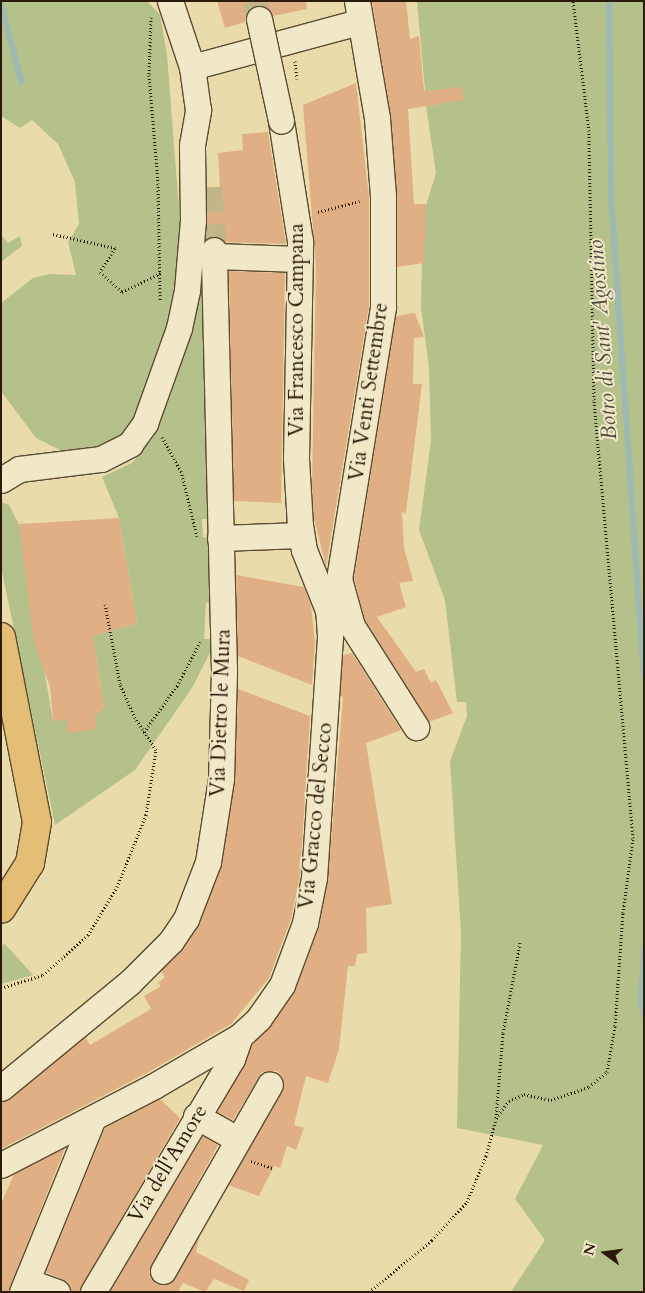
<!DOCTYPE html>
<html>
<head>
<meta charset="utf-8">
<style>
  body { margin:0 }
  #map { position:relative; width:645px; height:1293px; overflow:hidden; background:#e9dcaa; font-family:Cardo,serif }
  div>[style] { position:absolute }
  [style*='--x'] { left:calc(var(--x)*1px); top:calc(var(--y)*1px); width:calc(var(--w)*1px); rotate:calc(var(--a)*1deg) }
  .green>* { inset:0; background:#b4c18b }
  .stream>* { height:6px; margin:-3px; padding:0 3px; transform-origin:3px; border-radius:3px; background:#9cb9b4 }
  .building>* { inset:0; background:#e0b084 }
  .street-tunnel>* { height:25px; margin-top:-12.5px; transform-origin:0; background:repeating-linear-gradient(90deg,#c3b58a 0 25px,transparent 0 37px) }
  .path>* { height:3px; margin-top:-1.5px; transform-origin:0; background:repeating-linear-gradient(90deg,#2c1b0a 0 1px,transparent 0 3.5px) }
  .roads { filter:drop-shadow(1px 0 #5b4b32) drop-shadow(-1px 0 #5b4b32) drop-shadow(0 1px #5b4b32) drop-shadow(0 -1px #5b4b32) }
  .street>* { height:25px; margin:-12.5px; padding:0 12.5px; transform-origin:12.5px; border-radius:12.5px; background:#f1e8c8 }
  .primary>* { height:28px; margin:-14px; padding:0 14px; transform-origin:14px; border-radius:14px; background:#e4be75 }
  .bridges { filter:drop-shadow(1px 0 #5b4b32) drop-shadow(-1px 0 #5b4b32) drop-shadow(0 1px #5b4b32) drop-shadow(0 -1px #5b4b32) }
  .street-bridge>* { height:25px; margin:-12.5px; padding:0 12.5px; transform-origin:12.5px; border-radius:12.5px; background:#f1e8c8 }
  span { translate:-50% -50%; white-space:nowrap; text-align:center; line-height:1.15; -webkit-text-stroke:4px #f1e8c8; paint-order:stroke }
  .street-label { font-size:21px; color:#2c1b0a }
  .water-label { font-size:22px; color:#4e4a3d; font-style:italic }
  .frame { position:absolute; inset:0; border:2px solid #2c1b0a; pointer-events:none }
  .north { position:absolute; left:580px; top:1228px; width:50px; height:50px; -webkit-text-stroke:4px #f1e8c8; paint-order:stroke; rotate:284deg; font-size:14px; font-weight:700; line-height:20px; text-align:center; color:#2c1b0a }
  .north::after { content:''; display:block; margin:auto; width:18px; height:22px; background:#2c1b0a; clip-path:polygon(50% 0,100% 100%,50% 72%,0 100%) }
</style>
</head>
<body>
<div id="map">
  <div class="green">
    <div style="clip-path:polygon(1px 1px,147px 1px,160px 15px,167px 55px,182px 248px,179px 283px,148px 399px,120px 442px,68px 454px,36px 438px,1px 391px,1px 303px,33px 278px,50px 274px,76px 275px,68px 242px,79px 224px,75px 182px,58px 144px,32px 120px,20px 128px,1px 116px)"></div>
    <div style="clip-path:polygon(417px 1px,644px 1px,644px 1292px,511px 1292px,545px 1240px,515px 1199px,543px 1145px,457px 1128px,461px 933px,450px 761px,467px 716px,466px 702px,457px 702px,445px 600px,419px 530px,431px 441px,429px 367px,421px 308px,423px 215px,436px 173px,426px 106px,439px 104px,437px 90px,425px 91px)"></div>
    <div style="clip-path:polygon(1px 235px,8px 243px,20px 236px,22px 246px,1px 262px)"></div>
    <div style="clip-path:polygon(199px 256px,208px 256px,209px 519px,202px 519px,203px 537px,210px 539px,216px 603px,206px 603px,204px 639px,217px 639px,192px 688px,135px 770px,55px 825px,1px 567px,1px 502px,9px 505px,19px 524px,53px 721px,67px 719px,67px 732px,104px 708px,93px 636px,137px 623px,119px 518px,102px 477px,132px 463px,152px 439px,171px 394px,197px 303px)"></div>
    <div style="clip-path:polygon(5px 944px,33px 975px,1px 984px,1px 946px)"></div>
  </div>
  <div class="stream">
    <div style="--x:609;--y:1;--w:195;--a:89.4"></div>
    <div style="--x:611;--y:196;--w:481;--a:86.1"></div>
    <div style="--x:1;--y:4;--w:80;--a:75.4"></div>
    <div style="--x:644;--y:949;--w:53;--a:93.2"></div>
    <div style="--x:641;--y:1002;--w:14;--a:78"></div>
  </div>
  <div class="building">
    <div style="clip-path:polygon(217px 1px,306px 1px,307px 9px,273px 16px,264px 6px,256px 5px,246px 14px,245px 22px,225px 28px)"></div>
    <div style="clip-path:polygon(372px 1px,406px 1px,410px 39px,419px 36px,424px 91px,462px 87px,464px 100px,408px 109px,414px 204px,426px 204px,424px 263px,397px 267px,391px 117px)"></div>
    <div style="clip-path:polygon(356px 83px,369px 197px,369px 306px,326px 567px,314px 518px,312px 486px,316px 266px,303px 105px)"></div>
    <div style="clip-path:polygon(268px 132px,286px 244px,226px 242px,214px 236px,206px 238px,207px 187px,220px 187px,218px 153px,243px 150px,242px 134px)"></div>
    <div style="clip-path:polygon(229px 271px,285px 273px,281px 503px,234px 501px)"></div>
    <div style="clip-path:polygon(415px 313px,424px 337px,414px 338px,413px 384px,422px 384px,406px 513px,402px 512px,404px 548px,413px 581px,399px 583px,406px 607px,377px 617px,416px 672px,424px 669px,431px 683px,436px 680px,453px 713px,429px 722px,365px 620px,354px 578px,396px 316px)"></div>
    <div style="clip-path:polygon(119px 518px,137px 623px,93px 636px,104px 708px,95px 716px,96px 729px,67px 733px,67px 719px,53px 721px,50px 687px,34px 642px,19px 524px)"></div>
    <div style="clip-path:polygon(236px 575px,304px 587px,311px 605px,315px 642px,312px 685px,238px 656px)"></div>
    <div style="clip-path:polygon(352px 653px,401px 730px,366px 743px,392px 904px,366px 908px,367px 953px,357px 954px,355px 966px,348px 966px,339px 1049px,328px 1083px,306px 1076px,294px 1125px,304px 1128px,296px 1150px,287px 1146px,280px 1168px,274px 1166px,259px 1196px,228px 1185px,282px 1091px,283px 1077px,277px 1071px,262px 1072px,233px 1120px,217px 1112px,251px 1047px,294px 993px,319px 928px,328px 879px,343px 697px,340px 696px,343px 655px)"></div>
    <div style="clip-path:polygon(238px 689px,310px 716px,300px 876px,291px 919px,269px 978px,231px 1024px,147px 1073px,1px 1149px,1px 1102px,10px 1099px,85px 1037px,90px 1045px,151px 1009px,144px 996px,161px 986px,158px 983px,165px 977px,161px 971px,199px 924px,222px 864px,235px 779px)"></div>
    <div style="clip-path:polygon(160px 1099px,180px 1118px,79px 1292px,71px 1292px,68px 1282px,46px 1272px,105px 1128px)"></div>
    <div style="clip-path:polygon(203px 1136px,218px 1145px,149px 1272px,156px 1284px,171px 1283px,200px 1235px,196px 1252px,249px 1280px,244px 1291px,214px 1279px,205px 1292px,183px 1283px,178px 1292px,110px 1292px)"></div>
    <div style="clip-path:polygon(65px 1148px,8px 1292px,1px 1292px,1px 1204px,14px 1174px)"></div>
  </div>
  <div class="street-tunnel">
    <div style="--x:255;--y:1;--w:18;--a:77"></div>
    <div style="--x:210;--y:187;--w:63;--a:86.4"></div>
  </div>
  <div class="path">
    <div style="--x:151;--y:17;--w:58;--a:92"></div>
    <div style="--x:149;--y:75;--w:108;--a:85.2"></div>
    <div style="--x:158;--y:183;--w:117;--a:89"></div>
    <div style="--x:295;--y:61;--w:18;--a:84"></div>
    <div style="--x:318;--y:212;--w:43;--a:-14.7"></div>
    <div style="--x:53;--y:234;--w:64;--a:12.7"></div>
    <div style="--x:115;--y:248;--w:28;--a:122"></div>
    <div style="--x:100;--y:272;--w:30;--a:42"></div>
    <div style="--x:122;--y:292;--w:43;--a:-26"></div>
    <div style="--x:162;--y:437;--w:39;--a:61"></div>
    <div style="--x:181;--y:471;--w:67;--a:76.2"></div>
    <div style="--x:144;--y:732;--w:57;--a:-54.3"></div>
    <div style="--x:177;--y:686;--w:50;--a:-62.4"></div>
    <div style="--x:1;--y:988;--w:44;--a:-17.2"></div>
    <div style="--x:43;--y:975;--w:60;--a:-41.6"></div>
    <div style="--x:88;--y:935;--w:56;--a:-58.9"></div>
    <div style="--x:117;--y:887;--w:78;--a:-68.1"></div>
    <div style="--x:146;--y:815;--w:66;--a:-81.3"></div>
    <div style="--x:156;--y:750;--w:38;--a:-123"></div>
    <div style="--x:135;--y:718;--w:37;--a:-114"></div>
    <div style="--x:120;--y:684;--w:81;--a:-100.6"></div>
    <div style="--x:496;--y:1118;--w:21;--a:-53"></div>
    <div style="--x:509;--y:1101;--w:17;--a:-25"></div>
    <div style="--x:524;--y:1094;--w:28;--a:13"></div>
    <div style="--x:551;--y:1100;--w:40;--a:-18.9"></div>
    <div style="--x:589;--y:1087;--w:23;--a:-40"></div>
    <div style="--x:607;--y:1072;--w:47;--a:-80.1"></div>
    <div style="--x:615;--y:1026;--w:113;--a:-86"></div>
    <div style="--x:623;--y:913;--w:76;--a:-82.4"></div>
    <div style="--x:633;--y:838;--w:440;--a:-95.1"></div>
    <div style="--x:594;--y:400;--w:269;--a:-91.1"></div>
    <div style="--x:589;--y:131;--w:131;--a:-97"></div>
    <div style="--x:251;--y:1161;--w:23;--a:18"></div>
    <div style="--x:369;--y:1292;--w:82;--a:-39.5"></div>
    <div style="--x:432;--y:1240;--w:52;--a:-47.4"></div>
    <div style="--x:467;--y:1202;--w:50;--a:-67.6"></div>
    <div style="--x:486;--y:1156;--w:39;--a:-75"></div>
    <div style="--x:496;--y:1118;--w:85;--a:-85.3"></div>
    <div style="--x:503;--y:1033;--w:92;--a:-79.3"></div>
  </div>
  <div class="roads">
    <div class="street">
      <div style="--x:170;--y:1;--w:70;--a:71.6"></div>
      <div style="--x:214;--y:256;--w:86;--a:2"></div>
      <div style="--x:1;--y:480;--w:21;--a:-31"></div>
      <div style="--x:19;--y:469;--w:83;--a:-7"></div>
      <div style="--x:101;--y:459;--w:33;--a:-27"></div>
      <div style="--x:130;--y:444;--w:26;--a:-54"></div>
      <div style="--x:145;--y:423;--w:101;--a:-70.3"></div>
      <div style="--x:179;--y:328;--w:39;--a:-78"></div>
      <div style="--x:187;--y:290;--w:70;--a:-85.1"></div>
      <div style="--x:193;--y:220;--w:75;--a:-90.8"></div>
      <div style="--x:192;--y:145;--w:36;--a:-80"></div>
      <div style="--x:198;--y:110;--w:43;--a:-97.9"></div>
      <div style="--x:192;--y:67;--w:173;--a:-15.1"></div>
      <div style="--x:220;--y:538;--w:81;--a:-2.1"></div>
      <div style="--x:339;--y:579;--w:49;--a:74.5"></div>
      <div style="--x:352;--y:626;--w:120;--a:57.6"></div>
      <div style="--x:328;--y:610;--w:33;--a:-70"></div>
      <div style="--x:339;--y:579;--w:276;--a:-80.8"></div>
      <div style="--x:383;--y:307;--w:111;--a:-90"></div>
      <div style="--x:383;--y:196;--w:78;--a:-94.4"></div>
      <div style="--x:377;--y:118;--w:119;--a:-99.7"></div>
      <div style="--x:1;--y:1088;--w:167;--a:-39.4"></div>
      <div style="--x:130;--y:982;--w:58;--a:-45"></div>
      <div style="--x:171;--y:941;--w:27;--a:-56"></div>
      <div style="--x:186;--y:919;--w:61;--a:-68.9"></div>
      <div style="--x:208;--y:862;--w:84;--a:-81.1"></div>
      <div style="--x:221;--y:779;--w:109;--a:-88.4"></div>
      <div style="--x:224;--y:670;--w:420;--a:-91.4"></div>
      <div style="--x:196;--y:1116;--w:47;--a:29.3"></div>
      <div style="--x:1;--y:1165;--w:172;--a:-27.3"></div>
      <div style="--x:154;--y:1086;--w:99;--a:-30.2"></div>
      <div style="--x:240;--y:1036;--w:26;--a:-43"></div>
      <div style="--x:259;--y:1018;--w:40;--a:-55.1"></div>
      <div style="--x:282;--y:985;--w:66;--a:-69.6"></div>
      <div style="--x:305;--y:923;--w:46;--a:-78.7"></div>
      <div style="--x:314;--y:878;--w:243;--a:-86.2"></div>
      <div style="--x:330;--y:636;--w:26;--a:-94"></div>
      <div style="--x:328;--y:610;--w:65;--a:-111.8"></div>
      <div style="--x:304;--y:550;--w:24;--a:-99"></div>
      <div style="--x:300;--y:526;--w:68;--a:-93.4"></div>
      <div style="--x:296;--y:458;--w:217;--a:-88.9"></div>
      <div style="--x:300;--y:241;--w:121;--a:-99"></div>
      <div style="--x:163;--y:1271;--w:215;--a:-60.2"></div>
      <div style="--x:27;--y:1281;--w:32;--a:20"></div>
      <div style="--x:22;--y:1292;--w:188;--a:-67.8"></div>
      <div style="--x:93;--y:1292;--w:271;--a:-59.2"></div>
      <div style="--x:232;--y:1059;--w:24;--a:-71"></div>
    </div>
    <div class="primary">
      <div style="--x:1;--y:637;--w:188;--a:79"></div>
      <div style="--x:37;--y:822;--w:42;--a:99.7"></div>
      <div style="--x:30;--y:863;--w:54;--a:122.2"></div>
    </div>
  </div>
  <div class="bridges">
    <div class="street-bridge">
      <div style="--x:259;--y:19;--w:104;--a:77.8"></div>
    </div>
  </div>
  <div class="street-label">
    <span style="left:297px;top:330px;rotate:-90deg">Via Francesco Campana</span>
    <span style="left:369px;top:392px;rotate:-82deg">Via Venti Settembre</span>
    <span style="left:221px;top:713px;rotate:-88deg">Via Dietro le Mura</span>
    <span style="left:316px;top:816px;rotate:-84deg">Via Gracco del Secco</span>
    <span style="left:168px;top:1164px;rotate:-59deg">Via dell'Amore</span>
  </div>
  <div class="water-label">
    <span style="left:603px;top:340px;rotate:-94deg">Botro di Sant' Agostino</span>
  </div>
  <div class="frame"></div>
  <div class="north">N</div>
</div>
</body>
</html>
